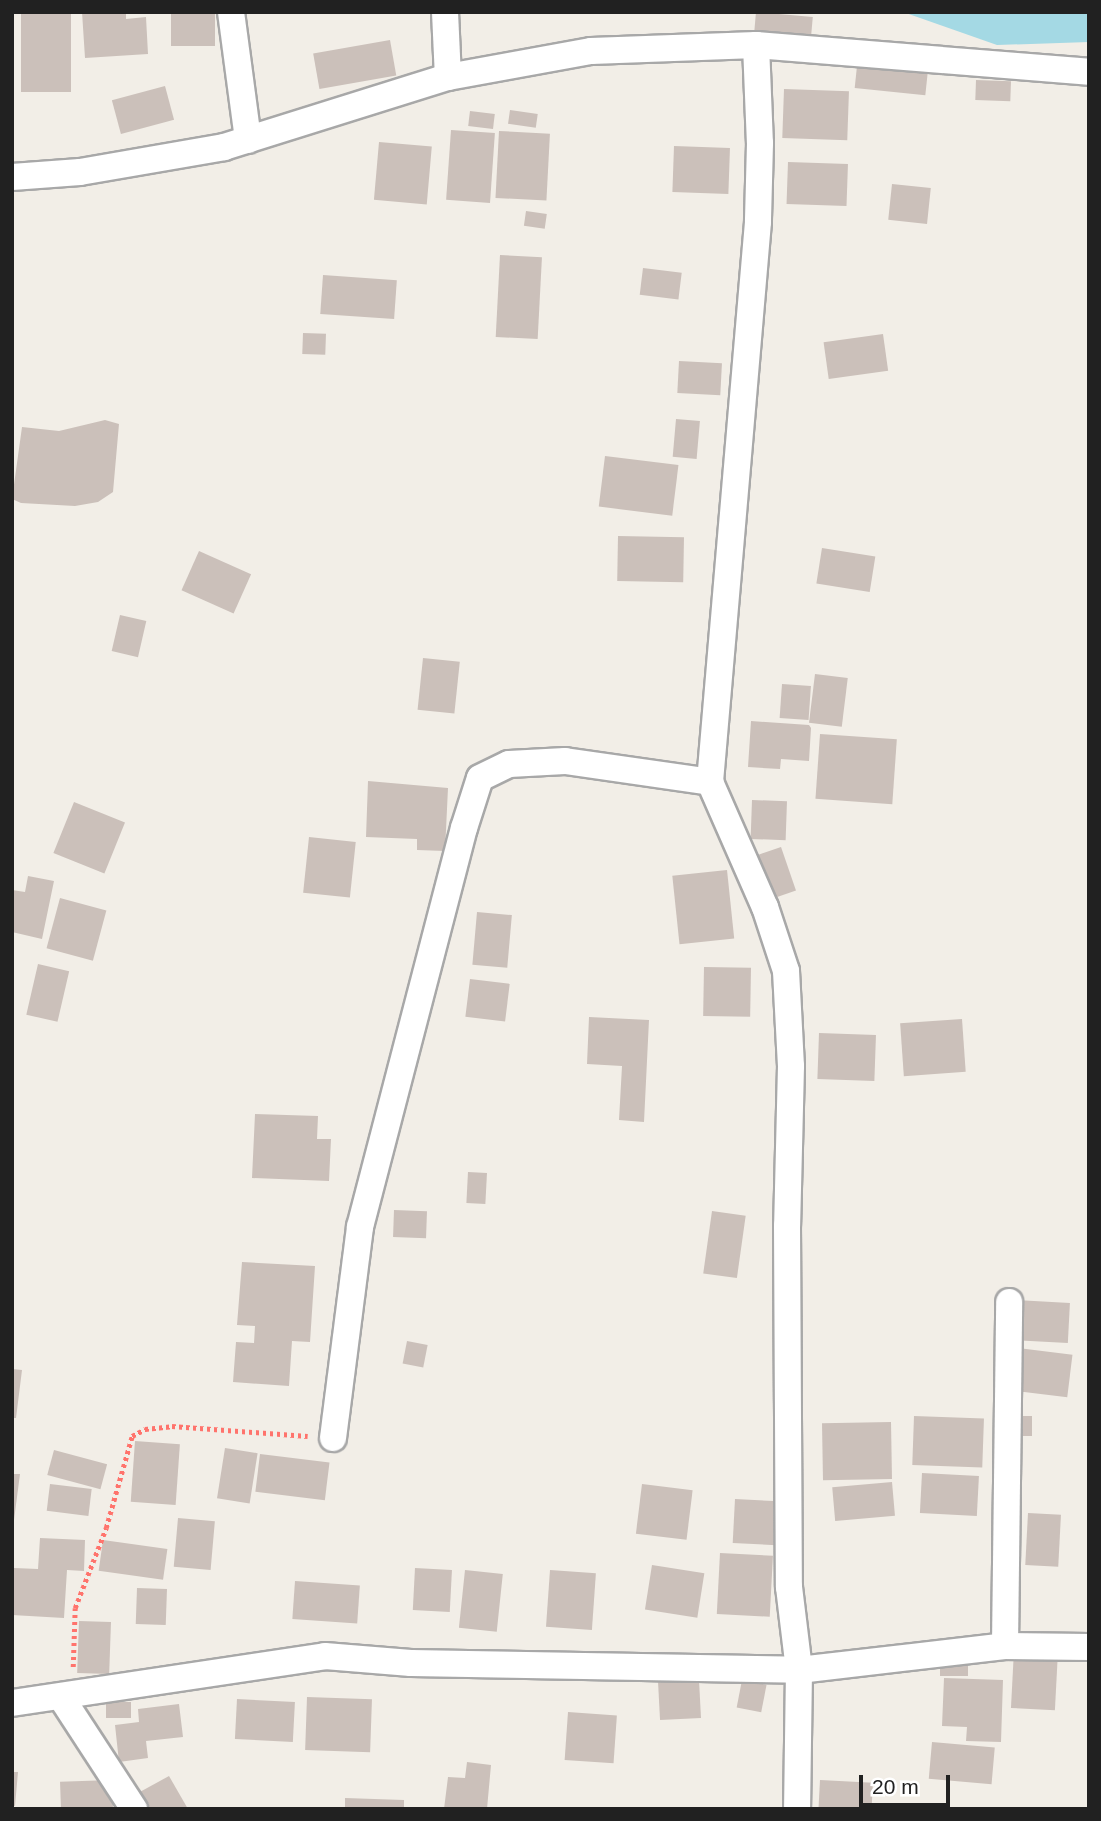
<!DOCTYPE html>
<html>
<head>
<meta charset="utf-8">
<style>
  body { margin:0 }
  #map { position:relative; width:1101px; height:1821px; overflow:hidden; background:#f2eee7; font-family:Helvetica,sans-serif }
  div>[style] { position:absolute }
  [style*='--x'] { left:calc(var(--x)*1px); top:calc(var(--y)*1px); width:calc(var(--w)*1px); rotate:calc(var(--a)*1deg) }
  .water>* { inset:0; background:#a4d9e4 }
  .building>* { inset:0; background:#cbc0ba; transform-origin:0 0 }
  .path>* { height:4.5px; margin-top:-2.25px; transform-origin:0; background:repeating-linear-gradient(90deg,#ff736c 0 3.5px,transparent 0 7px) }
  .roads { filter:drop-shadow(2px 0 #a8a8a8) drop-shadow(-2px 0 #a8a8a8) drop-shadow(0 2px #a8a8a8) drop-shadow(0 -2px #a8a8a8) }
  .minor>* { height:26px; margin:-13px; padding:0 13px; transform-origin:13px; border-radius:13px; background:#fff }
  span { translate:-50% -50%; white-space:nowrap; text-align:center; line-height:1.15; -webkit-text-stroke:5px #fff; paint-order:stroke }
  .frame { position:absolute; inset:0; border:14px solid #212121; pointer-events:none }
  .scale { position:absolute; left:859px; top:1775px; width:91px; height:32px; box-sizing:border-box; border:4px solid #212121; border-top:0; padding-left:9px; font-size:21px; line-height:24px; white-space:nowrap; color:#212121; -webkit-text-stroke:5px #fff; paint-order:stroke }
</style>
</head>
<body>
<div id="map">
  <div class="water">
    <div style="clip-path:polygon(903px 12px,1089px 12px,1089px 42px,997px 45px)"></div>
  </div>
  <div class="building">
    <div style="left:21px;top:12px;width:50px;height:80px"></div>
    <div style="clip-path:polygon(82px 12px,126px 12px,126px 19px,146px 17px,148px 54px,85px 58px)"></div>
    <div style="left:171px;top:12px;width:44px;height:34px"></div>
    <div style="left:756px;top:12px;width:57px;height:23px;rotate:5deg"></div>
    <div style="left:390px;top:40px;width:36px;height:78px;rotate:80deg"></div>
    <div style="left:857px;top:66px;width:71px;height:22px;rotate:6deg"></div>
    <div style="left:976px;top:80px;width:35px;height:20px;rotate:2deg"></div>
    <div style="left:165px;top:86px;width:35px;height:55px;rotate:75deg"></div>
    <div style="left:784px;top:89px;width:65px;height:49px;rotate:2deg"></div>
    <div style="left:510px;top:110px;width:28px;height:14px;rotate:8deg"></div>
    <div style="left:470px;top:111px;width:25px;height:15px;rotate:7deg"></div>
    <div style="left:451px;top:130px;width:44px;height:70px;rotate:4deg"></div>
    <div style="left:499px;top:131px;width:51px;height:67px;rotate:3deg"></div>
    <div style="left:379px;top:142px;width:53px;height:58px;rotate:5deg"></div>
    <div style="left:674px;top:146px;width:56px;height:46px;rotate:2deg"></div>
    <div style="left:788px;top:162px;width:60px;height:42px;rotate:2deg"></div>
    <div style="left:892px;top:184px;width:39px;height:36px;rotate:6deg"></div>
    <div style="left:526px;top:211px;width:21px;height:15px;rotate:8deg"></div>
    <div style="left:500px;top:255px;width:42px;height:82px;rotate:3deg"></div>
    <div style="left:643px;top:268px;width:39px;height:27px;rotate:7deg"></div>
    <div style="left:323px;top:275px;width:74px;height:39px;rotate:4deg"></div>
    <div style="left:303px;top:333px;width:23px;height:21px;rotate:2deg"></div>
    <div style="left:883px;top:334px;width:37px;height:60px;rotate:82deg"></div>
    <div style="left:679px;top:361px;width:43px;height:32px;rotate:3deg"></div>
    <div style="left:676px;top:419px;width:24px;height:38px;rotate:5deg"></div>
    <div style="clip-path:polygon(105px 420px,119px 424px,113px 492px,98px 502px,75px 506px,21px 503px,12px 499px,22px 427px,59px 431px)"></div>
    <div style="left:605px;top:456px;width:74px;height:51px;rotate:7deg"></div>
    <div style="left:618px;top:536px;width:66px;height:45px;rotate:1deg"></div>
    <div style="left:822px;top:548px;width:54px;height:36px;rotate:9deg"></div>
    <div style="left:199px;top:551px;width:57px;height:43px;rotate:24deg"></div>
    <div style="left:120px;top:615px;width:27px;height:37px;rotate:13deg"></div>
    <div style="left:423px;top:658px;width:37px;height:52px;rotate:6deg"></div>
    <div style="left:815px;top:674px;width:33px;height:49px;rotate:7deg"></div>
    <div style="left:782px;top:684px;width:29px;height:34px;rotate:4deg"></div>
    <div style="clip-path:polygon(751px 721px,809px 725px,811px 728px,809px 761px,781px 759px,780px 769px,748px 767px)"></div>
    <div style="left:820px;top:734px;width:77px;height:65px;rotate:4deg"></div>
    <div style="clip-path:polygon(368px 781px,448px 788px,445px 851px,417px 850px,417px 839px,366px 837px)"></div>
    <div style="left:752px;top:800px;width:35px;height:39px;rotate:2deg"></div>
    <div style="left:74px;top:802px;width:55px;height:55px;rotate:22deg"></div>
    <div style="left:309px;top:837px;width:47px;height:56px;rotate:6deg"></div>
    <div style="left:781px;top:847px;width:46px;height:26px;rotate:71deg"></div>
    <div style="left:727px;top:870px;width:69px;height:55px;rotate:84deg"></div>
    <div style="clip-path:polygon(28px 876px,54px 881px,42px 939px,12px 932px,12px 890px,25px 892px)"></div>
    <div style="left:60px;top:898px;width:48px;height:52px;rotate:15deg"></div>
    <div style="left:477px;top:912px;width:35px;height:53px;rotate:5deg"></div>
    <div style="left:38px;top:964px;width:32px;height:52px;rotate:13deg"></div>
    <div style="left:704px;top:967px;width:47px;height:49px;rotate:1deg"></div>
    <div style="left:470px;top:979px;width:40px;height:38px;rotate:7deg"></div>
    <div style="clip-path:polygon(589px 1017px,649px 1020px,644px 1122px,619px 1120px,622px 1066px,587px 1064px)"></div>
    <div style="left:962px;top:1019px;width:53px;height:62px;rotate:86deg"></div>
    <div style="left:819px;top:1033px;width:57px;height:46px;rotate:2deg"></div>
    <div style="clip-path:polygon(255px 1114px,318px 1116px,317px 1139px,331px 1139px,329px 1181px,252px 1178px)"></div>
    <div style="left:468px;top:1172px;width:19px;height:31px;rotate:3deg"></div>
    <div style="left:394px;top:1210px;width:33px;height:27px;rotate:2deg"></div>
    <div style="left:712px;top:1211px;width:34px;height:63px;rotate:8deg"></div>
    <div style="clip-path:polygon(242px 1262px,315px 1266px,310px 1342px,292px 1341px,289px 1386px,233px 1382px,236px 1342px,254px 1343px,255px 1326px,237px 1325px)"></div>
    <div style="left:1014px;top:1300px;width:56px;height:40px;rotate:3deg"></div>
    <div style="left:407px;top:1341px;width:21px;height:23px;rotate:11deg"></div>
    <div style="left:1002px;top:1346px;width:71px;height:43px;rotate:7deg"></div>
    <div style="clip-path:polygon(12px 1369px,22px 1370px,16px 1418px,12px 1418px)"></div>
    <div style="left:914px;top:1416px;width:70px;height:49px;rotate:2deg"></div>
    <div style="left:1014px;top:1416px;width:18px;height:20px"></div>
    <div style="left:891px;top:1422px;width:57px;height:69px;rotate:89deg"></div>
    <div style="left:135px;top:1441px;width:45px;height:61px;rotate:4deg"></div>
    <div style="left:225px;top:1448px;width:33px;height:51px;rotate:9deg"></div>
    <div style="left:54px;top:1450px;width:55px;height:26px;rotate:15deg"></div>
    <div style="left:260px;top:1454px;width:70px;height:38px;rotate:7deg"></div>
    <div style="left:922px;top:1473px;width:57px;height:40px;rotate:3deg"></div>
    <div style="clip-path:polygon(12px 1474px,20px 1474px,14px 1520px,12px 1520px)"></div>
    <div style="left:892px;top:1482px;width:34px;height:60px;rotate:85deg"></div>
    <div style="left:50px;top:1484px;width:42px;height:27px;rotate:7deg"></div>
    <div style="left:642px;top:1484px;width:51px;height:50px;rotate:7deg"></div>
    <div style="left:735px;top:1499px;width:44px;height:44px;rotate:3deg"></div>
    <div style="left:1028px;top:1513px;width:33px;height:52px;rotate:3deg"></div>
    <div style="left:178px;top:1518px;width:37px;height:49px;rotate:5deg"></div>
    <div style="clip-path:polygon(40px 1538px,85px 1540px,84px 1571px,67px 1570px,64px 1618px,12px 1615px,14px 1568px,38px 1569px)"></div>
    <div style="left:103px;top:1540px;width:65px;height:31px;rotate:8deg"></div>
    <div style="left:720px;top:1553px;width:53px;height:61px;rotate:3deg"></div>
    <div style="left:652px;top:1565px;width:53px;height:45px;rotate:9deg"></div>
    <div style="left:415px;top:1568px;width:37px;height:42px;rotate:3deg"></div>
    <div style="left:465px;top:1570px;width:38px;height:58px;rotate:6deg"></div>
    <div style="left:550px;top:1570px;width:46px;height:57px;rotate:4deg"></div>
    <div style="left:295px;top:1581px;width:65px;height:38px;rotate:4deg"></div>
    <div style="left:137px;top:1588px;width:30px;height:36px;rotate:2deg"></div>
    <div style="left:79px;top:1621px;width:32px;height:52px;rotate:2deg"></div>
    <div style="left:1014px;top:1650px;width:44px;height:58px;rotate:3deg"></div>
    <div style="left:940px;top:1657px;width:28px;height:19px"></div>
    <div style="clip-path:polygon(944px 1678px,1003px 1680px,1001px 1742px,966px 1741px,967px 1727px,942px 1726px)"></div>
    <div style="left:699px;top:1680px;width:38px;height:41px;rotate:87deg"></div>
    <div style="left:742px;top:1680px;width:25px;height:28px;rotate:11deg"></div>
    <div style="left:307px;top:1697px;width:65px;height:53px;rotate:2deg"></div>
    <div style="left:237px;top:1699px;width:58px;height:40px;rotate:3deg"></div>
    <div style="left:106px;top:1702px;width:25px;height:16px"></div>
    <div style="clip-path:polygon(179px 1704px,183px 1737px,146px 1741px,148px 1758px,119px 1762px,115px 1725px,139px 1722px,138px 1709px)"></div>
    <div style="left:568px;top:1712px;width:49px;height:48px;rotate:4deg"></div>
    <div style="left:932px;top:1742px;width:63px;height:37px;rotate:5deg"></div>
    <div style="clip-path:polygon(467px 1762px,491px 1765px,487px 1809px,444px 1809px,448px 1777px,465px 1778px)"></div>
    <div style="clip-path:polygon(12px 1772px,18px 1772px,15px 1806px,12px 1805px)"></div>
    <div style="clip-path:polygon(169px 1776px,188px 1809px,147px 1809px,138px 1793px)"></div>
    <div style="left:112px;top:1780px;width:29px;height:52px;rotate:88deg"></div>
    <div style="left:820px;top:1780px;width:53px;height:29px;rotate:3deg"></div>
    <div style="clip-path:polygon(345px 1798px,404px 1800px,404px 1809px,345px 1809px)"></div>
  </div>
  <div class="path">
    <div style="--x:73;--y:1667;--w:59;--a:-88.1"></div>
    <div style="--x:75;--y:1608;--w:86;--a:-68.8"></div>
    <div style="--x:106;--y:1528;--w:96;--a:-74.2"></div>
    <div style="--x:132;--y:1436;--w:15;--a:-28"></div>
    <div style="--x:145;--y:1429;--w:27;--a:-6"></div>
    <div style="--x:172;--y:1426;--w:136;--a:4.2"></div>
  </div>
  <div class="roads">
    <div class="minor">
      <div style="--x:231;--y:12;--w:129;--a:82.4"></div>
      <div style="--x:445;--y:12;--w:65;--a:87.4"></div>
      <div style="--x:756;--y:45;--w:98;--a:87.7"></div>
      <div style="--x:760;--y:143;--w:79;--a:91.5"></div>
      <div style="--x:758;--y:222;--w:562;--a:94.9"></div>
      <div style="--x:710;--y:782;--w:137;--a:66.3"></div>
      <div style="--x:765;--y:907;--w:67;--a:71.8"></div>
      <div style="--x:786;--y:971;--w:95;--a:87"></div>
      <div style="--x:791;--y:1066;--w:160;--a:91.4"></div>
      <div style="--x:787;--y:1226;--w:361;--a:89.7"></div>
      <div style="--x:789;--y:1587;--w:84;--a:83.1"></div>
      <div style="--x:799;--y:1670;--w:139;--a:90.8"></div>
      <div style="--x:12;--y:177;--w:68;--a:-4.2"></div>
      <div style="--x:80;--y:172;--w:146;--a:-9.8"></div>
      <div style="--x:224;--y:147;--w:235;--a:-17.4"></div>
      <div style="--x:448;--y:77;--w:145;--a:-10.3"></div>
      <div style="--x:591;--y:51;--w:165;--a:-2.1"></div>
      <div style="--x:756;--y:45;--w:334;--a:4.6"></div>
      <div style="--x:333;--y:1438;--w:213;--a:-82.7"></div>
      <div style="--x:360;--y:1227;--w:412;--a:-75.4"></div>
      <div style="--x:464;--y:828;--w:52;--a:-72.3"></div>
      <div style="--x:480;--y:778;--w:32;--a:-26"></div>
      <div style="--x:509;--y:764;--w:56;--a:-3.1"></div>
      <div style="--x:565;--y:761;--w:147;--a:8.2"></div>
      <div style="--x:1005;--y:1646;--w:344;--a:-89.3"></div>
      <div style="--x:61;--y:1697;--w:134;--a:56.9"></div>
      <div style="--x:12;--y:1703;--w:317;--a:-8.5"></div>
      <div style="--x:325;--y:1656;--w:86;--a:4.7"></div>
      <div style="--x:411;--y:1663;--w:388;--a:1"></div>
      <div style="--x:799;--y:1670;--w:207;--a:-6.6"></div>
      <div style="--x:1005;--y:1646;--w:84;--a:0.7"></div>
    </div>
  </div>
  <div class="frame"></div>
  <div class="scale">20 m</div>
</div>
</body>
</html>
